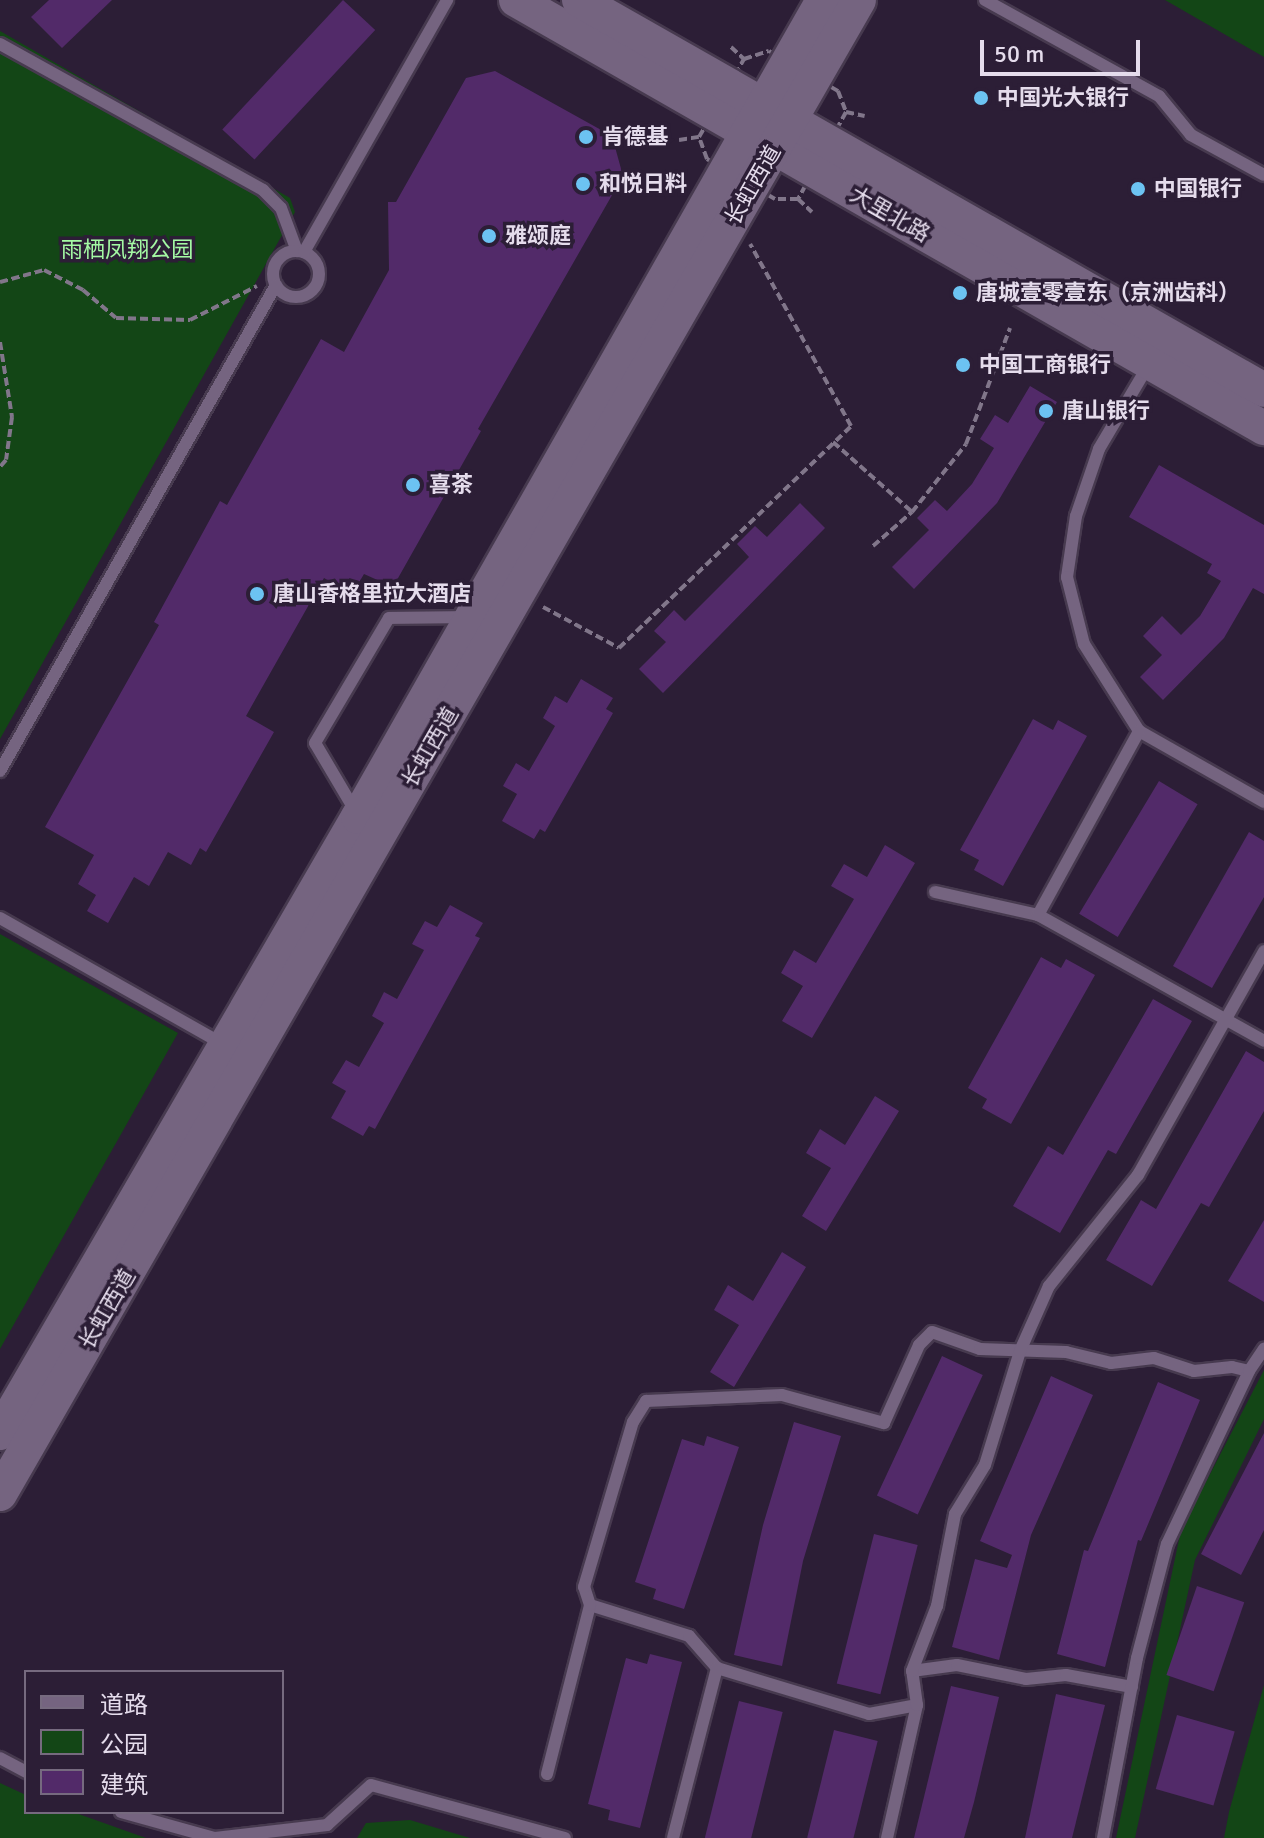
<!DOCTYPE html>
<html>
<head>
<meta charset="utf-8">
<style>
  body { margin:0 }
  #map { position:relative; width:1264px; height:1838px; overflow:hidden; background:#2c1e36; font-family:Signika,"Noto Sans SC",sans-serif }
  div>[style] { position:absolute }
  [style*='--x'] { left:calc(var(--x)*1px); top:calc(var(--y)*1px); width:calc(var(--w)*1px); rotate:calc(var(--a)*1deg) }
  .green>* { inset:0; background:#134616 }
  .building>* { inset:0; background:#522a69; transform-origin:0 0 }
  .path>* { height:4px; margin-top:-2px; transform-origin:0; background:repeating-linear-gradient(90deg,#81768a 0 8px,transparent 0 12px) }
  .roads { filter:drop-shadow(2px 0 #473a4f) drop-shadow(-2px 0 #473a4f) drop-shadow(0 2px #473a4f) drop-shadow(0 -2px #473a4f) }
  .service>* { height:12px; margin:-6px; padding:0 6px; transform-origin:6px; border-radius:6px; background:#756480 }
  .service>.ring { margin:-6px; padding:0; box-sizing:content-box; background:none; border:12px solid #756480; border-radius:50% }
  .secondary>* { height:34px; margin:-17px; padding:0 17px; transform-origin:17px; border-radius:17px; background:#756480 }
  .dots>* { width:22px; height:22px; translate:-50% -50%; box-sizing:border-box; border:4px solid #2c1e36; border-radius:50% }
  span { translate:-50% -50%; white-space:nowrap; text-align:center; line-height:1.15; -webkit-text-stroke:7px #2c1e36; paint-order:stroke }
  .poi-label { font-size:22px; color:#e5dcec; font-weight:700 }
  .left { translate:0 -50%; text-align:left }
  .street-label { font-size:22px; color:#e5dcec }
  .park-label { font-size:22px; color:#a4f9a4 }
  .legend { position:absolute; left:24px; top:1670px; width:260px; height:144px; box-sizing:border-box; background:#2c1e36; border:2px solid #766a7f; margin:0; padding:10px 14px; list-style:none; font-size:24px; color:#e5dcec }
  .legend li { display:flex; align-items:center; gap:16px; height:40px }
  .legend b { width:40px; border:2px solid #766a7f }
  .scale { position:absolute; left:980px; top:40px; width:160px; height:36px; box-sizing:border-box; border:4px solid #e5dcec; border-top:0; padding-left:10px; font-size:24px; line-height:28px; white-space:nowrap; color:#e5dcec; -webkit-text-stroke:6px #2c1e36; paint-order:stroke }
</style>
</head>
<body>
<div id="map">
  <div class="green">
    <div style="clip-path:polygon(1165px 0,1264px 0,1264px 57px)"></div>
    <div style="clip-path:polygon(0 31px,290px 198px,295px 212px,0 739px)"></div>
    <div style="clip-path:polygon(0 934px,178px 1033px,0 1349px)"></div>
    <div style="clip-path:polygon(1264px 1370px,1264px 1419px,1195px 1560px,1135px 1838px,1116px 1838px,1181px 1530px)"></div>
    <div style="clip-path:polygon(1264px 1685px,1264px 1838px,1224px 1838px,1229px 1812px)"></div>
    <div style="clip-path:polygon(0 1783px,26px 1795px,26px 1812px,73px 1812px,146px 1838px,0 1838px)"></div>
    <div style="clip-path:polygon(410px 1820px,470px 1838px,357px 1838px,366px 1823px)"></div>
  </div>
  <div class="building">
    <div style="clip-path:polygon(49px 0,112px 0,62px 48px,31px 17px)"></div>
    <div style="left:343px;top:0;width:44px;height:177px;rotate:43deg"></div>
    <div style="clip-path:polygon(495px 71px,612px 136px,623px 176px,478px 429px,481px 431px,393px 587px,364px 574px,352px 594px,324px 578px,246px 716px,274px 732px,206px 852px,200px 848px,191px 865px,168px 852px,149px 886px,134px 877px,108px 923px,87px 911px,96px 895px,78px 884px,94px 855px,45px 827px,159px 625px,154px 622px,220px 501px,227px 505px,321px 339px,344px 352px,389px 270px,388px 202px,396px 202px,466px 78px)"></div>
    <div style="clip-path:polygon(1030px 386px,1057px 402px,997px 503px,914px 589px,892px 567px,929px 530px,917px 518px,935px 500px,947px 511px,972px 484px,994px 448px,980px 439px,995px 415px,1008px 423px)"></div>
    <div style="clip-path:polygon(1159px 465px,1264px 525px,1264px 594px,1253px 588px,1224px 638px,1163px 700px,1140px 677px,1162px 655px,1143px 636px,1162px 616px,1181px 635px,1200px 616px,1221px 581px,1207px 573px,1212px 564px,1129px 517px)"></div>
    <div style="clip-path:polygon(800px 503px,825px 528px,663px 693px,639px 669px,666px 642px,654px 631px,674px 610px,685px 621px,749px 557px,737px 544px,755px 526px,767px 537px)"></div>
    <div style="clip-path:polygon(581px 679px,613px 698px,606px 709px,613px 713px,545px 832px,540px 829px,534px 839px,502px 821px,517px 794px,503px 786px,516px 763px,529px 771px,555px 726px,543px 718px,555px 696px,567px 703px)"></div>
    <div style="clip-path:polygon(1033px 719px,1053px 730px,1058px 720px,1087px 736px,1003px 886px,974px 870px,979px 860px,960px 850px)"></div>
    <div style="left:1159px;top:781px;width:45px;height:155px;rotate:31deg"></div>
    <div style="clip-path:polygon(1249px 832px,1264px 841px,1264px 897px,1212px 988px,1173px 966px)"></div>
    <div style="clip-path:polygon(885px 845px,915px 863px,812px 1038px,782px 1021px,803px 986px,781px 973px,794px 950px,816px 963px,854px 899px,831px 886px,844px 864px,867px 877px)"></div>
    <div style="clip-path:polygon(450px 905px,483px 923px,475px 936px,480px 938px,375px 1129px,369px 1126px,363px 1136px,331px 1118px,346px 1091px,332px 1083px,346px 1060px,359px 1067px,384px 1023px,372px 1016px,384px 992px,397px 999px,424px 950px,412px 944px,425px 921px,437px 927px)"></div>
    <div style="clip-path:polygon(1041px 957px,1061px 968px,1066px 959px,1095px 975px,1011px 1124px,982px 1108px,987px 1099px,968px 1088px)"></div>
    <div style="clip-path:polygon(1153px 999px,1192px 1021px,1116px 1154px,1108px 1150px,1060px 1233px,1013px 1206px,1048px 1146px,1063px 1155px)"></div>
    <div style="clip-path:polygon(1246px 1051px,1264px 1062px,1264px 1111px,1209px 1207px,1201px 1203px,1152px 1286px,1106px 1260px,1141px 1200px,1156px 1209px)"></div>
    <div style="clip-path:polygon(875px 1096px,899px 1111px,826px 1231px,802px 1216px,831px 1168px,806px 1153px,820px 1129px,845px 1145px)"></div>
    <div style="clip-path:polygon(1264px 1220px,1264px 1302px,1228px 1281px)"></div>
    <div style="clip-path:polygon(782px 1252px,806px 1267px,734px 1387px,710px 1372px,739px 1325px,714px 1310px,728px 1285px,753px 1301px)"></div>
    <div style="left:942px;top:1356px;width:45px;height:154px;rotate:25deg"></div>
    <div style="clip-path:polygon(1051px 1376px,1093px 1395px,1031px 1535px,999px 1660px,952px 1647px,975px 1559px,1007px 1568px,1012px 1555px,980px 1541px)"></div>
    <div style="clip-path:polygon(1158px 1382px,1200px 1400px,1141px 1541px,1138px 1540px,1105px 1667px,1057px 1654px,1084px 1550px,1088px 1551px)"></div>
    <div style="clip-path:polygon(794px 1422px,841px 1436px,803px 1561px,782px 1666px,734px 1655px,763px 1525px)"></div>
    <div style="clip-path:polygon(1264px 1433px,1264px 1530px,1241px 1575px,1201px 1554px)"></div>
    <div style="clip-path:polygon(707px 1436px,739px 1447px,684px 1609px,653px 1599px,656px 1589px,635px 1582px,682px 1439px,704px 1446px)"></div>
    <div style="left:874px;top:1534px;width:45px;height:154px;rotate:14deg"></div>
    <div style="left:1197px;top:1586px;width:50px;height:94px;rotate:19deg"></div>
    <div style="clip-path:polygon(650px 1654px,682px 1662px,640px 1828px,608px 1820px,610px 1810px,588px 1804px,626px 1658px,647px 1664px)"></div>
    <div style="clip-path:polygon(951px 1686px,999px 1697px,974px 1802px,964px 1838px,914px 1838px)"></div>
    <div style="clip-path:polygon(1056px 1694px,1105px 1705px,1072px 1838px,1025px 1838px)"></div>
    <div style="left:739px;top:1701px;width:45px;height:141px;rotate:14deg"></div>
    <div style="left:1177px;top:1715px;width:60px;height:77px;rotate:16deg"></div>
    <div style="left:834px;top:1730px;width:45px;height:111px;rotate:14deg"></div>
  </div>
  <div class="path">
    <div style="--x:731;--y:47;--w:18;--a:43"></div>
    <div style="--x:769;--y:51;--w:80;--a:30.1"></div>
    <div style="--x:838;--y:91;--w:22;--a:69"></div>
    <div style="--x:846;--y:112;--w:99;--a:118.9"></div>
    <div style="--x:798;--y:199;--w:23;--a:180"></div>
    <div style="--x:775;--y:199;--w:79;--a:-149.5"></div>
    <div style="--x:707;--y:159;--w:23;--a:-110"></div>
    <div style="--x:699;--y:137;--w:90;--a:-60"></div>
    <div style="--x:744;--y:59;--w:26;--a:-18"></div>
    <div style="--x:846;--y:112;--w:19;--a:12"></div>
    <div style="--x:679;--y:140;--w:20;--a:-9"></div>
    <div style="--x:798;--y:199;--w:19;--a:43"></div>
    <div style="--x:0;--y:282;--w:46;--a:-15.3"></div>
    <div style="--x:44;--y:270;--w:44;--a:27.1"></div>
    <div style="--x:83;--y:290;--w:43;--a:40.3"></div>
    <div style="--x:116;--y:318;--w:74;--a:1.5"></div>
    <div style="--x:190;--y:320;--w:75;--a:-26.9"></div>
    <div style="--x:0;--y:342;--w:76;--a:80.9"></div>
    <div style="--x:12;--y:417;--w:43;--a:97.9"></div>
    <div style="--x:6;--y:460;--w:9;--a:131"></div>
    <div style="--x:833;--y:442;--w:106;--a:41.5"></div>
    <div style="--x:873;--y:546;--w:52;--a:-41.1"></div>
    <div style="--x:912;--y:512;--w:87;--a:-51.5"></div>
    <div style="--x:966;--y:444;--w:124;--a:-69.2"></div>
    <div style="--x:543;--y:607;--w:86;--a:28.3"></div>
    <div style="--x:619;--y:648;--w:321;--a:-43.7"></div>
    <div style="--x:851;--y:426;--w:208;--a:-119"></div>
  </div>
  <div class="roads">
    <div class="service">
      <div style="--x:985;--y:0;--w:199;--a:28.9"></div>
      <div style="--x:1159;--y:96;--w:50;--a:50.6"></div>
      <div style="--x:1191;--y:135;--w:83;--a:28.7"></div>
      <div style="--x:0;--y:44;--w:301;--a:29"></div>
      <div style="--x:263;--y:190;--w:25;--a:45"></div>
      <div style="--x:281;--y:208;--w:46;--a:69.6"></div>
      <div class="ring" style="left:273px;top:251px;width:34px;height:34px"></div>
      <div style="--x:304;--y:252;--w:290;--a:-60.4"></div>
      <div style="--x:1148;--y:366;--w:96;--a:120.6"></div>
      <div style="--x:1099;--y:449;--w:71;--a:108.9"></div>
      <div style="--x:1076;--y:516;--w:62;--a:98.4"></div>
      <div style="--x:1067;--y:577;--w:69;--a:75.8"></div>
      <div style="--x:1084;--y:644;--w:103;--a:57.7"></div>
      <div style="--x:1139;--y:731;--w:144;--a:29.6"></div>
      <div style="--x:0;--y:771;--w:559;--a:-60.41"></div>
      <div style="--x:357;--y:814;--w:82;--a:-120.6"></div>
      <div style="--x:315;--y:743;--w:145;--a:-59.4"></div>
      <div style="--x:389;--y:618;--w:78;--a:-0.7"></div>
      <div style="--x:935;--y:892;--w:106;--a:12.6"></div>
      <div style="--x:1038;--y:915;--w:259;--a:29.1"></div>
      <div style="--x:1038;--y:915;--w:210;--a:-61.2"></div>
      <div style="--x:0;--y:918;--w:256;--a:29.5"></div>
      <div style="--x:590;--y:1605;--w:104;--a:17.4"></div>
      <div style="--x:689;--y:1636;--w:43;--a:48.8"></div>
      <div style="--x:717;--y:1668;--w:159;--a:16.8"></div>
      <div style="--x:869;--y:1714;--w:49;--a:-10.6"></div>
      <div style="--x:912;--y:1671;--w:45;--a:-7.6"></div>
      <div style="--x:957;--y:1665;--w:70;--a:11.5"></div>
      <div style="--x:1026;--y:1679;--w:40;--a:-5.7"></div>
      <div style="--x:1066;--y:1675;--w:67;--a:10.3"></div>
      <div style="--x:0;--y:1758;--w:30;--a:28"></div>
      <div style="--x:547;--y:1774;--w:174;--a:-75.7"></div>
      <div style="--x:590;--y:1605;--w:19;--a:-108"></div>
      <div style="--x:584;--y:1587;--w:172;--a:-73.5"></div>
      <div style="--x:633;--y:1422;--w:25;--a:-58"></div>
      <div style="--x:646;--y:1401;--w:136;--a:-2.5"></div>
      <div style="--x:782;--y:1395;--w:106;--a:15.4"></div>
      <div style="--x:884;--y:1423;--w:85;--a:-65.8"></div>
      <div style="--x:919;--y:1345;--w:18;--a:-45"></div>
      <div style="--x:932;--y:1332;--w:51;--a:19.5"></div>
      <div style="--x:980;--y:1349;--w:86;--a:2"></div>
      <div style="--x:1066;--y:1352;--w:46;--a:13.7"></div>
      <div style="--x:1111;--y:1363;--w:43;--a:-6.6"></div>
      <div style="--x:1154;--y:1358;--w:42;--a:18"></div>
      <div style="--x:1194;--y:1371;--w:38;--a:-6"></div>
      <div style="--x:1232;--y:1367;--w:17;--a:13"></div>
      <div style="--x:121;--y:1812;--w:98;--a:15.5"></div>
      <div style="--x:215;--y:1838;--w:113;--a:-6.6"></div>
      <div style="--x:327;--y:1825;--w:59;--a:-42.3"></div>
      <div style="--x:371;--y:1785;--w:201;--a:15.3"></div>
      <div style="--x:673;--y:1838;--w:176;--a:-75.5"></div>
      <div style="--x:887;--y:1838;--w:136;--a:-77.3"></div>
      <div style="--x:917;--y:1705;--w:34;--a:-98"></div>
      <div style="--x:912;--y:1671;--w:70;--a:-69"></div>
      <div style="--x:937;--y:1606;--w:94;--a:-78.9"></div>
      <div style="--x:955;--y:1514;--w:57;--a:-58.5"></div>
      <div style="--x:985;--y:1465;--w:119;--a:-72.9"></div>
      <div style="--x:1020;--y:1351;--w:71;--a:-66"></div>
      <div style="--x:1049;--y:1286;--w:142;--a:-51.3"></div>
      <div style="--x:1138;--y:1175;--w:257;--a:-60.6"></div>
      <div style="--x:1103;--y:1838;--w:183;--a:-79.3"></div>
      <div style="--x:1137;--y:1658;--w:118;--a:-75.3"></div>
      <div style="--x:1167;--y:1544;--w:191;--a:-64.6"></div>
      <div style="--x:1249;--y:1371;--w:27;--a:-56"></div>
    </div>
    <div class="secondary">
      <div style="--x:516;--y:0;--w:862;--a:29.78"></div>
      <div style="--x:579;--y:0;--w:788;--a:29.65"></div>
      <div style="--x:0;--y:1433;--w:712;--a:-59.84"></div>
      <div style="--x:358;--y:817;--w:940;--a:-60.35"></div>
      <div style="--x:0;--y:1494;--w:1723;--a:-60.1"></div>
    </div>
  </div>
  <div class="dots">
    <div style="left:981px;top:98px;background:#6cc3f2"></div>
    <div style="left:586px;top:137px;background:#6cc3f2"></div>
    <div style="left:583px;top:184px;background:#6cc3f2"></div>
    <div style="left:1138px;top:189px;background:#6cc3f2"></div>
    <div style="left:489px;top:236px;background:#6cc3f2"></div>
    <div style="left:960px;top:293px;background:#6cc3f2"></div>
    <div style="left:963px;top:365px;background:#6cc3f2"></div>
    <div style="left:1046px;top:411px;background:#6cc3f2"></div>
    <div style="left:413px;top:485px;background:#6cc3f2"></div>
    <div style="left:257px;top:594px;background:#6cc3f2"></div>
  </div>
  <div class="poi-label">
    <span class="left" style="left:997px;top:98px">中国光大银行</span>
    <span class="left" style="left:602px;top:137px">肯德基</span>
    <span class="left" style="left:599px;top:184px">和悦日料</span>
    <span class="left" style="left:1154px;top:189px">中国银行</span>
    <span class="left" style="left:505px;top:236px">雅颂庭</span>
    <span class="left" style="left:976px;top:293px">唐城壹零壹东（京洲齿科）</span>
    <span class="left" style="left:979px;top:365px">中国工商银行</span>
    <span class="left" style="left:1062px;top:411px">唐山银行</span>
    <span class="left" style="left:429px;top:485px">喜茶</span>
    <span class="left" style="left:273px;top:594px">唐山香格里拉大酒店</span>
  </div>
  <div class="street-label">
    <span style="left:753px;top:185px;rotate:-60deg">长虹西道</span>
    <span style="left:890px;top:214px;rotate:30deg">大里北路</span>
    <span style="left:430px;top:747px;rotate:-60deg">长虹西道</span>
    <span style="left:107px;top:1309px;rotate:-60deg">长虹西道</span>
  </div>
  <div class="park-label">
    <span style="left:127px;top:250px">雨栖凤翔公园</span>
  </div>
  <ul class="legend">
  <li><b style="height:10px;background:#756480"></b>道路</li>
  <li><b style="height:22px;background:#134616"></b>公园</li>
  <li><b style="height:22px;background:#522a69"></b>建筑</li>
  </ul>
  <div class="scale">50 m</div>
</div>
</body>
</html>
